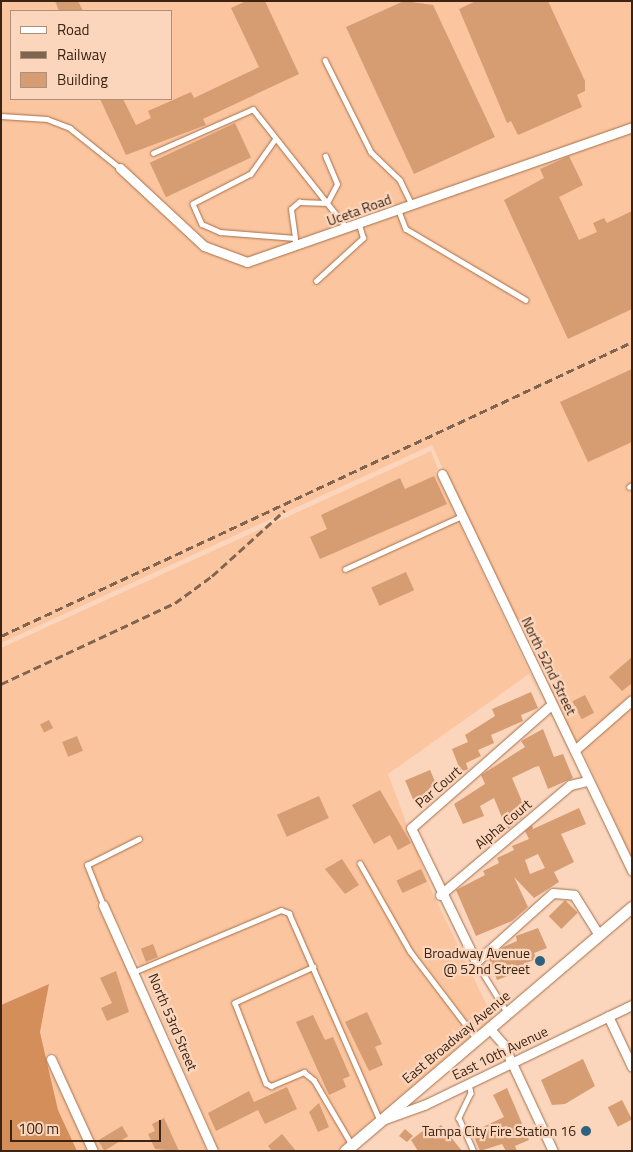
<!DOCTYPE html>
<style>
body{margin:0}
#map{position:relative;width:633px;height:1152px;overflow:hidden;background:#fbd6bd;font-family:"Titillium Web",sans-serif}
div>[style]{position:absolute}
.built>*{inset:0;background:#fbc59f}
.forest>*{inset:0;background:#d48e5a}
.building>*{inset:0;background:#d69c72;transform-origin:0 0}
.roads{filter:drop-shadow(0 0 1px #a66f47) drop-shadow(0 0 1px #a66f47)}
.service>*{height:4.5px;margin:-2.25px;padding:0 2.25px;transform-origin:2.25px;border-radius:2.25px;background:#fff}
.minor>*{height:9px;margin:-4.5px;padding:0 4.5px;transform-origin:4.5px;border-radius:4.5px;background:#fff}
.tertiary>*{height:11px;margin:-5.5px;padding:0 5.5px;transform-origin:5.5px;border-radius:5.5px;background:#fff}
.rail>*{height:3px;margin-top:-1.5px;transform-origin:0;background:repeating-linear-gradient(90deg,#806450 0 8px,transparent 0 12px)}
.dots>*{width:14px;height:14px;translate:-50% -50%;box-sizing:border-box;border:2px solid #fbd6bd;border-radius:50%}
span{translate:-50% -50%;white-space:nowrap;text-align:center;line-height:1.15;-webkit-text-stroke:4.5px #fbd6bd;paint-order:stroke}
.street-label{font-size:14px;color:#3b2413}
.poi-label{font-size:14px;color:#3b2413}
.right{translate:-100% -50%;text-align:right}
.frame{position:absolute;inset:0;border:2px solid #3b2413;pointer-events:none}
.legend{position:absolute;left:10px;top:10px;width:162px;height:90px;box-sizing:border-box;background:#fbd6bd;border:1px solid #ae8f79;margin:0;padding:6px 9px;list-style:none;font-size:15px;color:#3b2413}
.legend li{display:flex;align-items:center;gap:10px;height:25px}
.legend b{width:25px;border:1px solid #ae8f79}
.scale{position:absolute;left:10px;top:1120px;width:151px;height:22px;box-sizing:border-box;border:2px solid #3b2413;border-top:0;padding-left:6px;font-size:15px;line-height:18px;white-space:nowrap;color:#3b2413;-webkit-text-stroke:4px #fbd6bd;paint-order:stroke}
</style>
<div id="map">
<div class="built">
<i style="clip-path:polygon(evenodd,1px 1px,632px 1px,632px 701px,586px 739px,570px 746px,432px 445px,1px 643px,1px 1px,11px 11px,171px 11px,171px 99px,11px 99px,11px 11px)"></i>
<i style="clip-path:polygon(431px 451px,438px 469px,435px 471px,544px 703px,529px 674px,388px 774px,433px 894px,493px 1018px,336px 1151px,219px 1151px,141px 968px,105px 898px,96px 903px,132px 973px,207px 1151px,99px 1151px,54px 1052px,46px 1055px,40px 1032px,49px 984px,1px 1005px,1px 648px)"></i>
<i style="clip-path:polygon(632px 708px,632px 859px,582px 750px)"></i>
<i style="clip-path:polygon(48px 1064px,88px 1151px,77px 1151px,58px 1110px)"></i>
</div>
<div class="forest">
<i style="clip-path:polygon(49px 984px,40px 1032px,58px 1110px,77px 1151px,1px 1151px,1px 1005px)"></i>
</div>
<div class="building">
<i style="clip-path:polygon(55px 1px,78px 1px,83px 11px,59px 11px)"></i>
<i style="clip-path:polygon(246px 1px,265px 1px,299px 74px,203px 119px,206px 125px,126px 155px,100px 99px,123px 99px,136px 125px,151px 118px,148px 111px,191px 92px,194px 98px,259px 67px,231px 8px)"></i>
<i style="clip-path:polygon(404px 1px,433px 5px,495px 137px,414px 174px,346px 27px)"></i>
<i style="clip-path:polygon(476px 1px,548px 1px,585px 81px,585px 91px,577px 95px,582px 107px,518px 135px,511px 121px,507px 123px,459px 9px)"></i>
<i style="left:235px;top:123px;width:38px;height:94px;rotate:65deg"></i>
<i style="clip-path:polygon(569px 156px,583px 185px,559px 197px,579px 240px,597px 232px,593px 223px,604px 218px,607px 223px,632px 211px,632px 309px,568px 339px,504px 200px,544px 178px,540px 169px)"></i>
<i style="clip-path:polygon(632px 369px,632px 442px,588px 462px,560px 402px)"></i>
<i style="clip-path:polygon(434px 476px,447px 504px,320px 559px,310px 537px,327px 529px,321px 515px,400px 478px,405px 489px)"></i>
<i style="left:406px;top:572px;width:20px;height:38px;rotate:66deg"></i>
<i style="clip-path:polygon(632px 657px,632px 683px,622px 691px,609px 677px)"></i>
<i style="clip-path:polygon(531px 692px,538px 708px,521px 715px,523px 721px,491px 735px,494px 743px,478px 750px,481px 756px,466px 763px,468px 769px,461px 772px,452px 749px,468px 742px,465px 735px,495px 716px,492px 709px)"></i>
<i style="left:585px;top:695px;width:20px;height:14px;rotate:63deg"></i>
<i style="left:49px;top:720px;width:9px;height:10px;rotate:63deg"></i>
<i style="clip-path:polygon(543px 729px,554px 757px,563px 754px,573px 778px,548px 789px,539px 766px,535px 767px,512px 778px,527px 813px,507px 830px,494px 798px,480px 806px,484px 816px,463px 824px,454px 804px,485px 784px,481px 775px,525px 747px,521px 741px)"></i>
<i style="left:77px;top:736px;width:16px;height:16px;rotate:68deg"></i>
<i style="left:430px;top:770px;width:21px;height:27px;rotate:67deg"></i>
<i style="clip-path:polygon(380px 790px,411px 843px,398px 850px,390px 835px,374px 844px,352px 805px)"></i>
<i style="left:319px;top:796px;width:24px;height:46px;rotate:66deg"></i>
<i style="clip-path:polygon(evenodd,579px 808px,586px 824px,561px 834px,574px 862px,554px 872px,559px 882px,534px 898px,514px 877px,528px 907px,512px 921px,476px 936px,456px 890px,485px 875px,483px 871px,499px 863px,497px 858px,514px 850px,512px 846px,529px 839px,525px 831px,532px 825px,533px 829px,579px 808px,538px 854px,545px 868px,530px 874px,525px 860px,538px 854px)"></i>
<i style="clip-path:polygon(342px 859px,359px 885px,345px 894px,325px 869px)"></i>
<i style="left:421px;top:869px;width:14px;height:27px;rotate:65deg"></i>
<i style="left:565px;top:900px;width:18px;height:23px;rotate:45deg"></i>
<i style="clip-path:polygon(538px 928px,547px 948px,534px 953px,536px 959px,517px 967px,519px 972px,497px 980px,489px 959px,504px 953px,501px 948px,517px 941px,516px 936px)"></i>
<i style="left:153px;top:944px;width:14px;height:13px;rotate:69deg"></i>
<i style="clip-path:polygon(116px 971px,129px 1012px,107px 1021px,101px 1008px,112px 1003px,100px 978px)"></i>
<i style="clip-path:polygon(367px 1012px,382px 1044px,375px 1047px,383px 1065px,369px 1071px,345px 1022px)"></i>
<i style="clip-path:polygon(313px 1015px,325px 1040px,333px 1037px,350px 1076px,343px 1079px,346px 1087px,329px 1095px,296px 1022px)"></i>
<i style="clip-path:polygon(583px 1059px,595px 1086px,565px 1104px,552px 1105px,541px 1080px)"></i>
<i style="clip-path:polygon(287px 1087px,297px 1109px,265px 1124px,258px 1110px,216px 1131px,208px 1113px,249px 1091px,254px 1102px)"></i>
<i style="clip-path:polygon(507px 1088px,529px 1140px,515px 1146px,517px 1151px,506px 1151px,502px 1144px,480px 1151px,472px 1132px,504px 1117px,493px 1095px)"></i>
<i style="left:622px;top:1100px;width:22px;height:16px;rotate:63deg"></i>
<i style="clip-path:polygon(319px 1103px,329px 1127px,318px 1132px,309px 1112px)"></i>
<i style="clip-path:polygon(164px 1118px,179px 1151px,155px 1149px,148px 1134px,155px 1131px,152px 1124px)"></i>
<i style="clip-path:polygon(441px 1125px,462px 1151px,418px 1151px,411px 1140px,424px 1130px,428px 1135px)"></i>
<i style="left:122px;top:1126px;width:12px;height:28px;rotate:59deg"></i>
<i style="clip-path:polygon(405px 1129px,413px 1136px,407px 1142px,399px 1136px)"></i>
<i style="clip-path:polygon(282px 1134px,296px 1151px,272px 1151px,268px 1146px)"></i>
</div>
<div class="roads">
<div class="service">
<i style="left:325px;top:60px;width:103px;rotate:63.4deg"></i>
<i style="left:371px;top:152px;width:40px;rotate:44deg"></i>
<i style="left:400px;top:180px;width:28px;rotate:64deg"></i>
<i style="left:1px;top:116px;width:46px;rotate:3.7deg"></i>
<i style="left:47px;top:119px;width:25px;rotate:21deg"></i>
<i style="left:70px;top:128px;width:64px;rotate:38.7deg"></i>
<i style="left:275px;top:140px;width:42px;rotate:125.2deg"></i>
<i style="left:251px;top:174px;width:65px;rotate:152.7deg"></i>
<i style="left:193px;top:204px;width:22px;rotate:66deg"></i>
<i style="left:202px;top:224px;width:20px;rotate:24deg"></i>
<i style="left:220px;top:232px;width:75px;rotate:4.6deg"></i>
<i style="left:295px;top:238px;width:7px;rotate:82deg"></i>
<i style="left:153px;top:153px;width:109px;rotate:-23.7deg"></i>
<i style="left:253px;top:109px;width:152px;rotate:51.7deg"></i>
<i style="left:399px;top:211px;width:19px;rotate:69deg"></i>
<i style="left:406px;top:229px;width:139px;rotate:30.6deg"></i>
<i style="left:295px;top:238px;width:29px;rotate:-98deg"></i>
<i style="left:291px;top:209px;width:11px;rotate:-41deg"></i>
<i style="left:299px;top:202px;width:28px;rotate:2deg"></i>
<i style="left:327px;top:203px;width:21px;rotate:-62deg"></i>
<i style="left:337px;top:184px;width:30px;rotate:-113deg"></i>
<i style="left:316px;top:281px;width:64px;rotate:-42.5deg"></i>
<i style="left:363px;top:238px;width:14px;rotate:-107deg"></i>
<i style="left:629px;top:487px;width:4px;rotate:-34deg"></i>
<i style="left:345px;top:569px;width:128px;rotate:-24.4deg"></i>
<i style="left:360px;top:863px;width:101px;rotate:60.4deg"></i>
<i style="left:410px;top:951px;width:109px;rotate:52.8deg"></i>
<i style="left:103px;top:905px;width:43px;rotate:-111.8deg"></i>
<i style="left:87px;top:865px;width:58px;rotate:-26.6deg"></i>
<i style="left:476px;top:962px;width:59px;rotate:58.2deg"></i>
<i style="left:314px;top:967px;width:87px;rotate:155.5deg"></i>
<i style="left:235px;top:1003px;width:86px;rotate:68.8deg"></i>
<i style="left:266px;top:1083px;width:6px;rotate:31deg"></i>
<i style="left:271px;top:1086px;width:36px;rotate:-23deg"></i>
<i style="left:304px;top:1072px;width:13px;rotate:39deg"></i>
<i style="left:314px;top:1080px;width:73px;rotate:59.6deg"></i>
<i style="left:136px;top:971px;width:157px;rotate:-22.8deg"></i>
<i style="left:281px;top:910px;width:9px;rotate:21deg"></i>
<i style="left:289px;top:913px;width:226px;rotate:66.3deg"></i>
<i style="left:469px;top:1083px;width:10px;rotate:79deg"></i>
<i style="left:471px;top:1093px;width:28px;rotate:116deg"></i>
<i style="left:459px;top:1118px;width:36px;rotate:66deg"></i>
</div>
<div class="minor">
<i style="left:120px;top:168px;width:115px;rotate:42.9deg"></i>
<i style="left:204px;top:246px;width:46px;rotate:20.4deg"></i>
<i style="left:247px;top:262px;width:408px;rotate:-19.3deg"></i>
<i style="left:442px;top:474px;width:440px;rotate:64.4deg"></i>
<i style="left:551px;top:705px;width:186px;rotate:138.7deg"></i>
<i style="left:411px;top:828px;width:149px;rotate:64.1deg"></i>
<i style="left:476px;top:962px;width:103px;rotate:-41.9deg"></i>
<i style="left:553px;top:893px;width:21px;rotate:5deg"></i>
<i style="left:574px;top:895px;width:47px;rotate:58deg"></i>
<i style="left:576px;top:749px;width:74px;rotate:-41.2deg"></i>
<i style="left:440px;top:895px;width:170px;rotate:-40.2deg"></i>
<i style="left:570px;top:785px;width:17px;rotate:-13deg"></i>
<i style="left:103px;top:905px;width:269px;rotate:65.9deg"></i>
<i style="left:608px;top:1016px;width:56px;rotate:64.8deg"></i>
<i style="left:490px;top:1029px;width:20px;rotate:49deg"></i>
<i style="left:503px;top:1044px;width:118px;rotate:65deg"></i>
<i style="left:51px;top:1059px;width:101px;rotate:65.5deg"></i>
<i style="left:382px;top:1120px;width:45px;rotate:-19.7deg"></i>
<i style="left:424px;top:1105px;width:231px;rotate:-25.7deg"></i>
</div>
<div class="tertiary">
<i style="left:345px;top:1151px;width:377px;rotate:-40.4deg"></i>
</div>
</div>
<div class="rail">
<i style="left:1px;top:636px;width:696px;rotate:-24.98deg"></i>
<i style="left:1px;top:684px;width:192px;rotate:-25deg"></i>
<i style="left:175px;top:603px;width:46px;rotate:-36.1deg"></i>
<i style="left:212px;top:576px;width:98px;rotate:-42.1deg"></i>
</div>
<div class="dots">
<i style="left:540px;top:961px;background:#2f617e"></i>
<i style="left:586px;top:1131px;background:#2f617e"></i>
</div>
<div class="street-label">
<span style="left:359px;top:210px;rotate:-20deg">Uceta Road</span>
<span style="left:549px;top:666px;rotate:64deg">North 52nd Street</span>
<span style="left:438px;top:787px;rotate:-41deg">Par Court</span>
<span style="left:503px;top:824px;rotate:-40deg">Alpha Court</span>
<span style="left:173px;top:1022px;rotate:67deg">North 53rd Street</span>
<span style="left:456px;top:1037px;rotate:-40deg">East Broadway Avenue</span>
<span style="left:500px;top:1053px;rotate:-26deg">East 10th Avenue</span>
</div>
<div class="poi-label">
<span class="right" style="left:530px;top:961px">Broadway Avenue<br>@ 52nd Street</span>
<span class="right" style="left:576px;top:1131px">Tampa City Fire Station 16</span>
</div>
<div class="frame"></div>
<ul class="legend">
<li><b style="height:6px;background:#fff"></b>Road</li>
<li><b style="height:6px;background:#806450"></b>Railway</li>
<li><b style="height:14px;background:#d69c72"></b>Building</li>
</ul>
<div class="scale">100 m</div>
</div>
